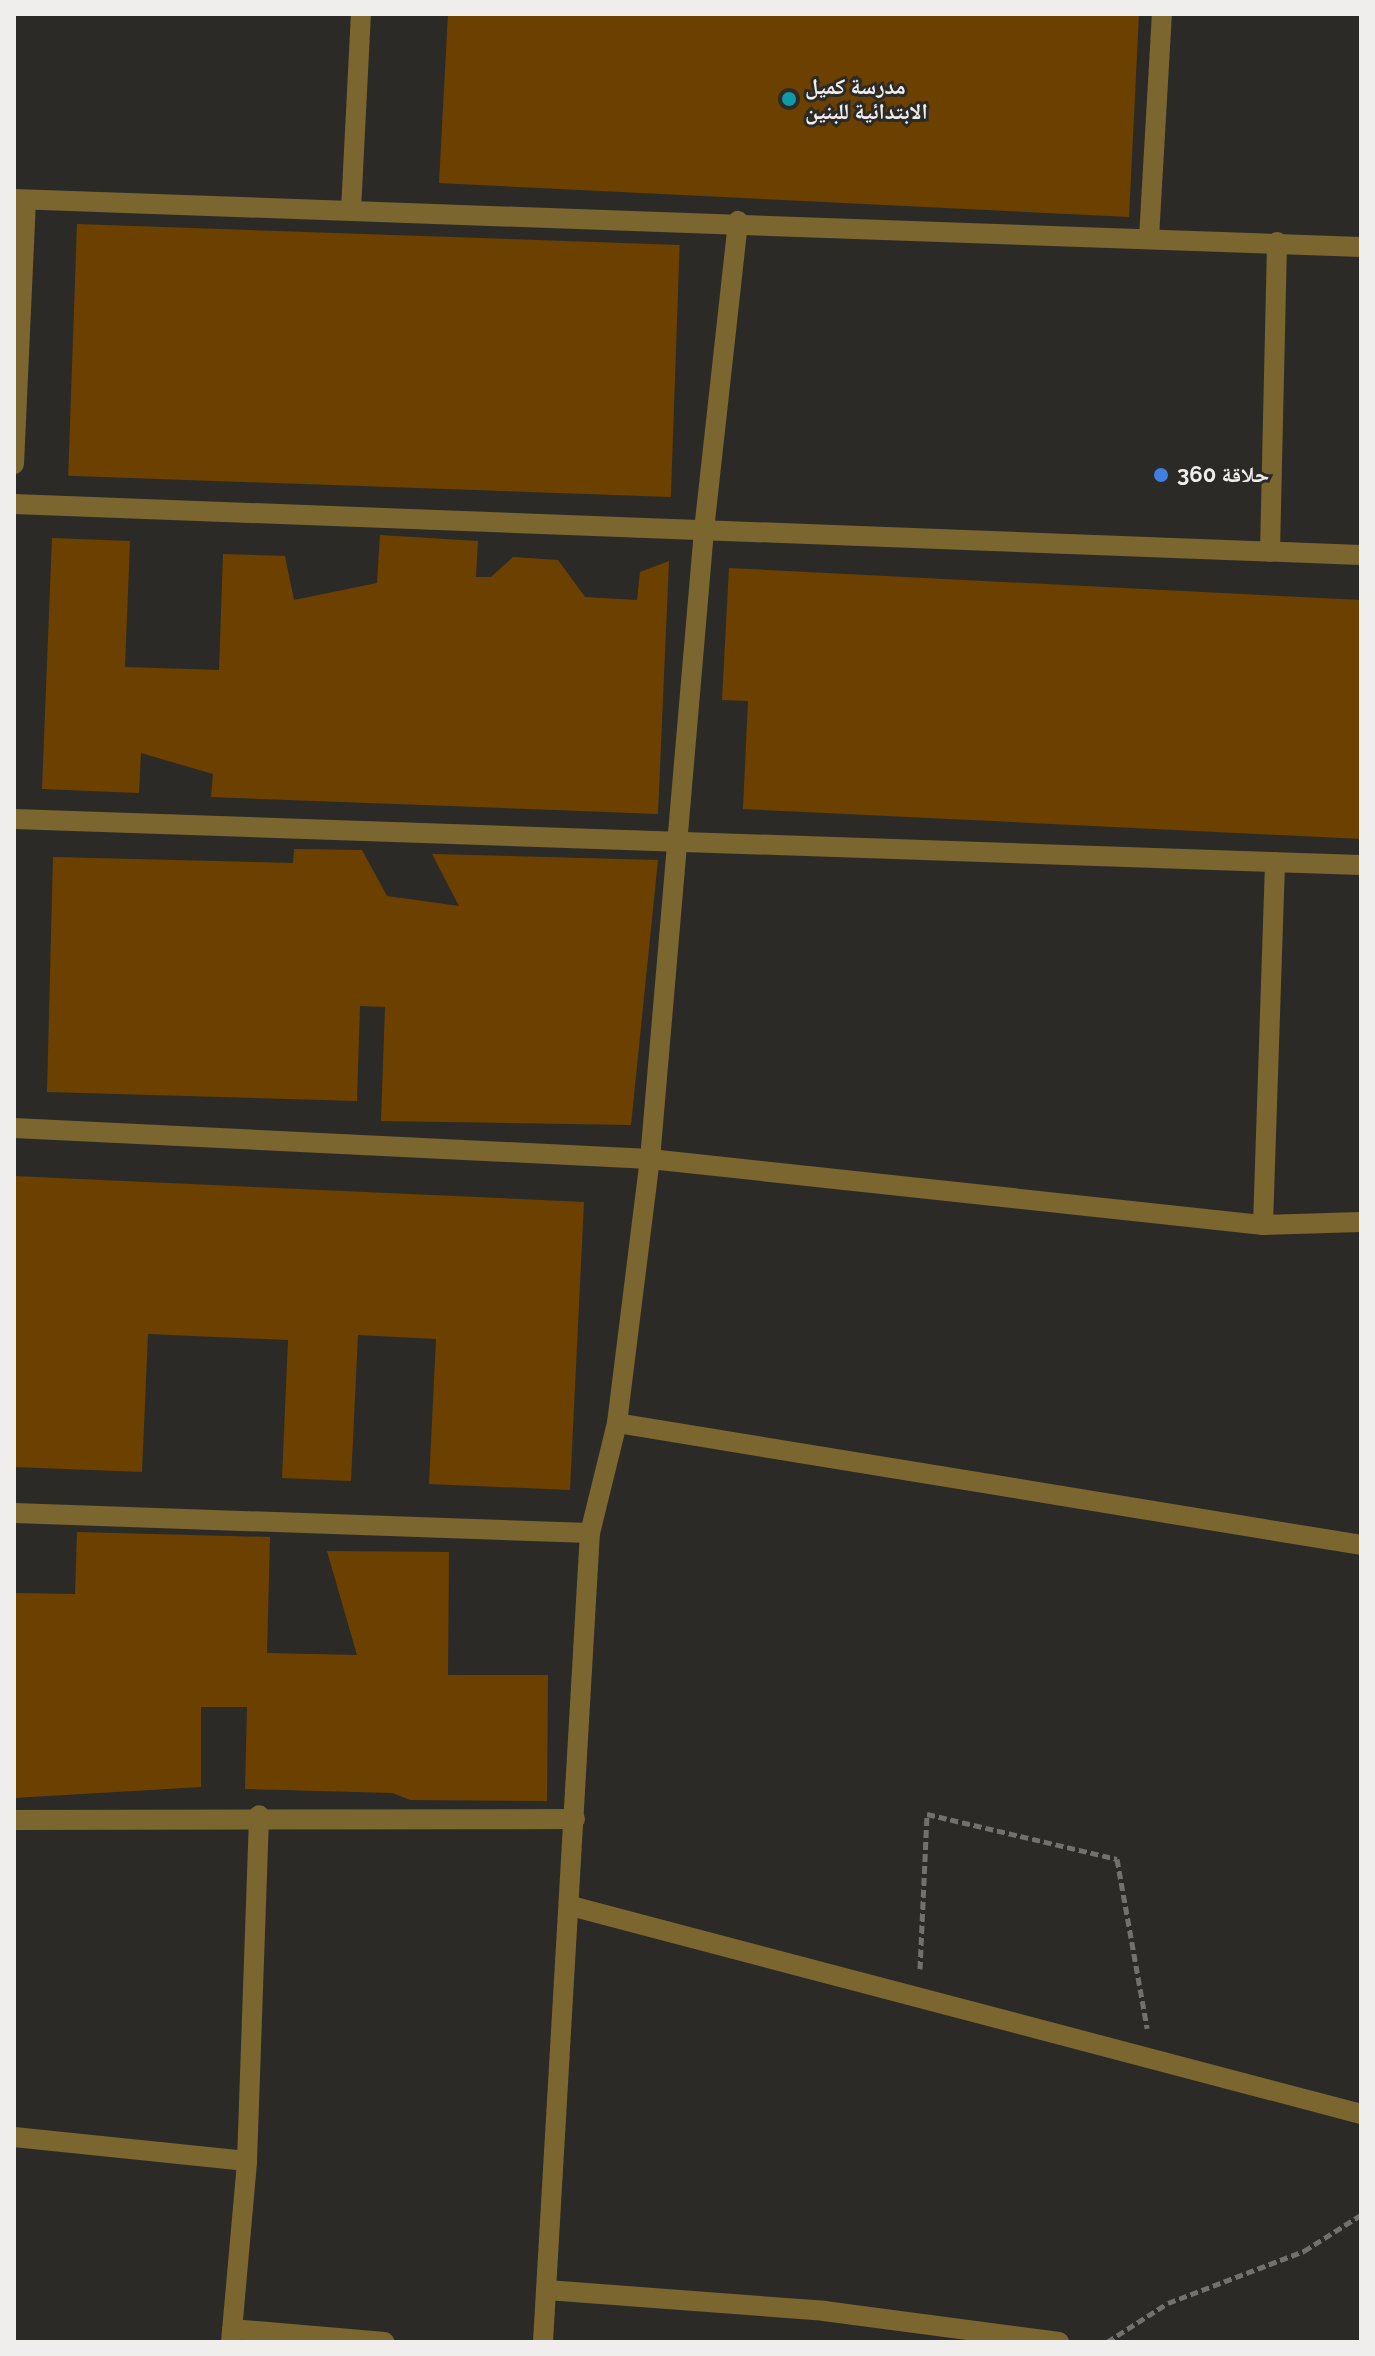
<!DOCTYPE html>
<meta charset="utf-8">
<style>
body{margin:0}
#map{position:relative;width:1375px;height:2356px;overflow:hidden;background:#2c2a27;font-family:Raleway,"Noto Naskh Arabic",sans-serif}
div>[style]{position:absolute}
.building>*{inset:0;background:#6c4100;transform-origin:0 0}
.path>*{height:5px;margin-top:-2.5px;transform-origin:0;background:repeating-linear-gradient(90deg,#73716f 0 8px,transparent 0 12px)}
.minor>*{height:20px;margin:-10px;padding:0 10px;transform-origin:10px;border-radius:10px;background:#7c662f}
.dots>*{width:22px;height:22px;translate:-50% -50%;box-sizing:border-box;border:4px solid #2c2a27;border-radius:50%}
span{translate:-50% -50%;white-space:nowrap;text-align:center;line-height:1.15;-webkit-text-stroke:6px #2c2a27;paint-order:stroke}
.poi-label{font-size:22px;color:#f0eeed;font-weight:700}
.left{translate:0 -50%;text-align:left}
.frame{position:absolute;inset:0;border:16px solid #f0eeed;pointer-events:none}
</style>
<div id="map">
<div class="building">
<i style="clip-path:polygon(448px 14px,1139px 14px,1129px 217px,439px 183px)"></i>
<i style="left:77px;top:224px;width:603px;height:252px;rotate:2deg"></i>
<i style="clip-path:polygon(380px 535px,478px 541px,476px 577px,491px 577px,513px 557px,558px 560px,585px 597px,637px 600px,640px 572px,669px 561px,658px 814px,211px 797px,213px 774px,141px 753px,139px 793px,42px 789px,52px 538px,130px 541px,125px 667px,219px 670px,223px 554px,285px 556px,294px 600px,377px 583px)"></i>
<i style="clip-path:polygon(729px 568px,1361px 600px,1361px 839px,743px 809px,748px 701px,722px 700px)"></i>
<i style="clip-path:polygon(294px 849px,362px 850px,387px 896px,459px 906px,432px 854px,658px 860px,631px 1125px,381px 1121px,385px 1007px,360px 1006px,357px 1101px,47px 1092px,53px 857px,293px 863px)"></i>
<i style="clip-path:polygon(14px 1176px,584px 1202px,570px 1490px,429px 1484px,436px 1339px,358px 1335px,351px 1481px,282px 1478px,288px 1340px,148px 1334px,142px 1472px,14px 1467px)"></i>
<i style="clip-path:polygon(77px 1532px,270px 1537px,267px 1653px,357px 1655px,327px 1551px,449px 1552px,448px 1675px,548px 1675px,547px 1801px,410px 1800px,393px 1793px,245px 1789px,247px 1707px,201px 1707px,201px 1787px,14px 1798px,14px 1593px,75px 1594px)"></i>
</div>
<div class="path">
<i style="left:920px;top:1969px;width:155px;rotate:-87.4deg"></i>
<i style="left:927px;top:1814px;width:195px;rotate:13.3deg"></i>
<i style="left:1117px;top:1859px;width:172px;rotate:79.9deg"></i>
<i style="left:1107px;top:2342px;width:72px;rotate:-32.6deg"></i>
<i style="left:1168px;top:2303px;width:146px;rotate:-20.9deg"></i>
<i style="left:1304px;top:2251px;width:67px;rotate:-32.3deg"></i>
</div>
<div class="minor">
<i style="left:14px;top:199px;width:1348px;rotate:2.04deg"></i>
<i style="left:351px;top:210px;width:196px;rotate:-87.1deg"></i>
<i style="left:1149px;top:238px;width:224px;rotate:-86.7deg"></i>
<i style="left:14px;top:464px;width:264px;rotate:-87.4deg"></i>
<i style="left:14px;top:504px;width:1348px;rotate:2.17deg"></i>
<i style="left:1270px;top:552px;width:310px;rotate:-88.7deg"></i>
<i style="left:14px;top:819px;width:1348px;rotate:1.96deg"></i>
<i style="left:14px;top:1128px;width:637px;rotate:2.79deg"></i>
<i style="left:650px;top:1159px;width:617px;rotate:6.15deg"></i>
<i style="left:1263px;top:1225px;width:98px;rotate:-1.8deg"></i>
<i style="left:1263px;top:1225px;width:363px;rotate:-88.1deg"></i>
<i style="left:617px;top:1423px;width:754px;rotate:9.31deg"></i>
<i style="left:14px;top:1513px;width:576px;rotate:1.99deg"></i>
<i style="left:14px;top:1820px;width:561px;rotate:-0.1deg"></i>
<i style="left:571px;top:1906px;width:817px;rotate:14.75deg"></i>
<i style="left:14px;top:2137px;width:234px;rotate:5.9deg"></i>
<i style="left:547px;top:2290px;width:278px;rotate:4.3deg"></i>
<i style="left:824px;top:2311px;width:237px;rotate:7.5deg"></i>
<i style="left:232px;top:2329px;width:153px;rotate:4.9deg"></i>
<i style="left:231px;top:2342px;width:182px;rotate:-84.9deg"></i>
<i style="left:247px;top:2161px;width:346px;rotate:-88deg"></i>
<i style="left:543px;top:2342px;width:810px;rotate:-86.68deg"></i>
<i style="left:590px;top:1533px;width:113px;rotate:-76.2deg"></i>
<i style="left:617px;top:1423px;width:266px;rotate:-82.9deg"></i>
<i style="left:650px;top:1159px;width:631px;rotate:-85.09deg"></i>
<i style="left:704px;top:530px;width:311px;rotate:-83.7deg"></i>
</div>
<div class="dots">
<i style="left:789px;top:99px;background:#0f9aa8"></i>
<i style="left:1161px;top:475px;background:#3f7fe0"></i>
</div>
<div class="poi-label">
<span class="left" style="left:805px;top:99px">مدرسة كميل<br>الابتدائية للبنين</span>
<span class="left" style="left:1177px;top:475px">حلاقة 360</span>
</div>
<div class="frame"></div>
</div>
